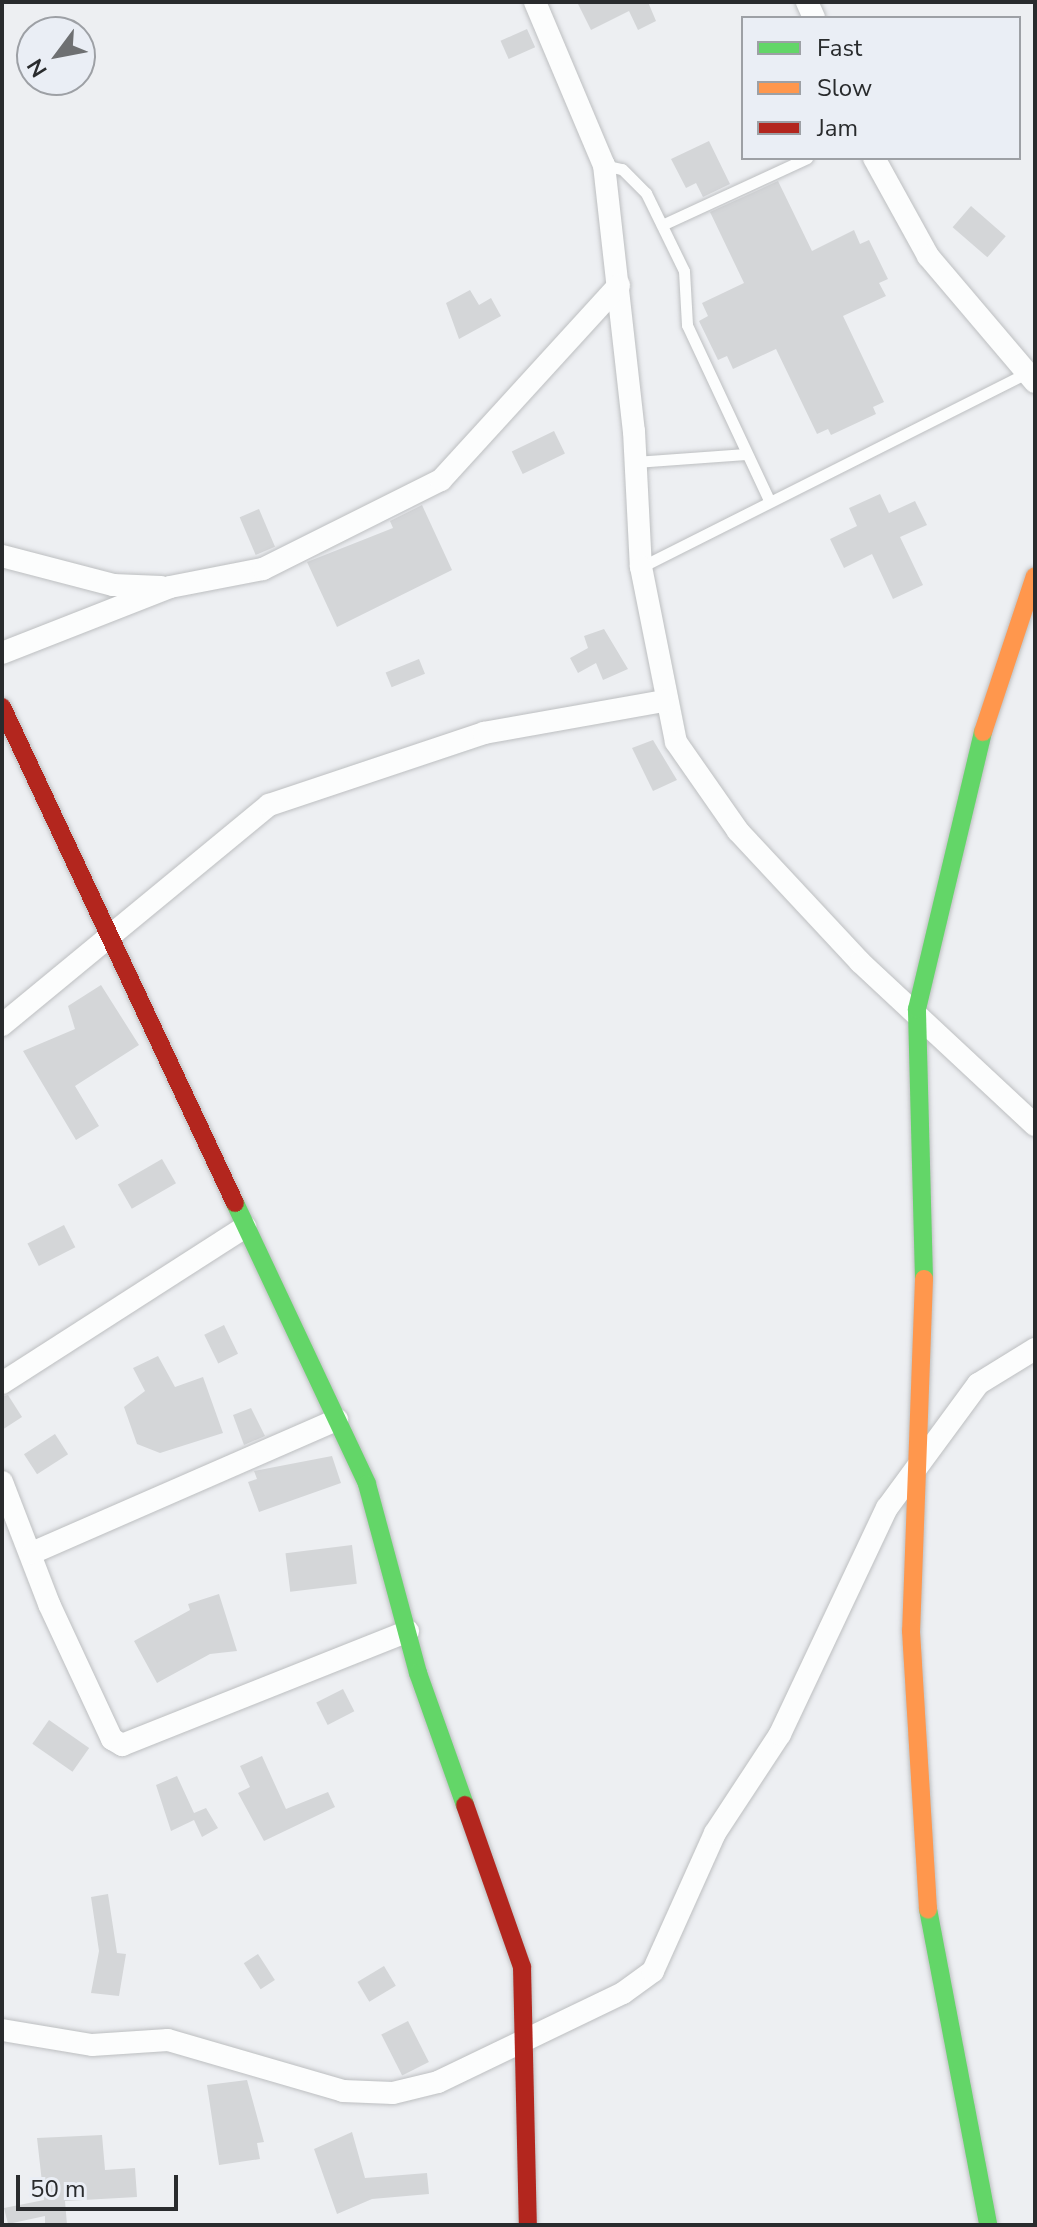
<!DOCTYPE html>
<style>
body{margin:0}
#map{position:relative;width:1037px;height:2227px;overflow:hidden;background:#edeff2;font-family:"Nunito Sans",sans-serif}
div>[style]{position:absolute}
.building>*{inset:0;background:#d4d6d8;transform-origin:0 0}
.roads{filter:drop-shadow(0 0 2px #bdbfc1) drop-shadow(0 0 2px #bdbfc1)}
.lane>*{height:11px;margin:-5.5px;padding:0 5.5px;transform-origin:5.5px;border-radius:5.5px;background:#fcfdfd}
.street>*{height:22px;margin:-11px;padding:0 11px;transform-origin:11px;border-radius:11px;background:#fcfdfd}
.fast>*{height:18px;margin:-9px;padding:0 9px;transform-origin:9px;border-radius:9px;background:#63d668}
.slow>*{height:18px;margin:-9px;padding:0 9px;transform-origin:9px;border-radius:9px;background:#ff974d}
.jam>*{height:18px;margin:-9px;padding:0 9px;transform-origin:9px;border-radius:9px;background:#b3261e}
span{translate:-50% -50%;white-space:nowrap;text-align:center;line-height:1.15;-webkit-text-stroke:6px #eaeef5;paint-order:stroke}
.frame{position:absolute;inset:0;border:4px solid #292b2d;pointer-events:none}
.legend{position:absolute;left:741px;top:16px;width:280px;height:144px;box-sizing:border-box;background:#eaeef5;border:2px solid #9da0a5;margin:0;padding:10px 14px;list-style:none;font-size:24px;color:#292b2d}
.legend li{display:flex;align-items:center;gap:16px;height:40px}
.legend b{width:40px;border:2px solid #9da0a5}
.north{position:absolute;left:16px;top:16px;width:80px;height:80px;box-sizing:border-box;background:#eaeef5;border:2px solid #9da0a5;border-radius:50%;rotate:238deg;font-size:22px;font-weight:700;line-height:32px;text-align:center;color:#292b2d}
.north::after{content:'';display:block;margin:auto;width:28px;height:36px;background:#6e7072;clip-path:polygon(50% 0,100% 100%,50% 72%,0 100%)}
.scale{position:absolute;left:16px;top:2175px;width:162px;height:36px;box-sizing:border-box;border:4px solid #292b2d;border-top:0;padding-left:10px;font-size:24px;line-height:28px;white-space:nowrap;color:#292b2d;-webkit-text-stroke:6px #eaeef5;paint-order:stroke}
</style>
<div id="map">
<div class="building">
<i style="clip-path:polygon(577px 2px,648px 2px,656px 21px,638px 30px,629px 11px,591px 30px)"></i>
<i style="left:527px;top:29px;width:20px;height:29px;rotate:66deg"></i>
<i style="clip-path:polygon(709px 141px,730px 184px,703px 197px,696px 183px,686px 188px,671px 159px)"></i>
<i style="clip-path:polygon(778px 181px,812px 251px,854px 230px,860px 244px,869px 240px,888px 279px,879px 283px,886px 296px,843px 316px,884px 402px,873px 407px,876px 414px,831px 435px,828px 429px,817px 434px,776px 349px,733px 369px,727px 356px,718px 360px,699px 321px,708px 316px,702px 303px,744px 283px,710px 212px)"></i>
<i style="left:971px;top:206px;width:46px;height:28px;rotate:41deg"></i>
<i style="clip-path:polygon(470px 290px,479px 305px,491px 298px,501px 316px,459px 339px,446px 303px)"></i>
<i style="left:554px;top:431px;width:25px;height:47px;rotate:64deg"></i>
<i style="clip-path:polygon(880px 494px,889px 513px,915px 501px,927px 525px,900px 537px,923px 585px,893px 599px,872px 554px,844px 568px,830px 539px,857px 526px,849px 508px)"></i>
<i style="clip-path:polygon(422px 505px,452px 570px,337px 627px,307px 562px,393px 528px,390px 521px)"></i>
<i style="left:259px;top:509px;width:41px;height:21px;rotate:67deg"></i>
<i style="clip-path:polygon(604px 629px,628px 669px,603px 680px,596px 663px,578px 673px,570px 658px,588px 648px,584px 636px)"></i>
<i style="left:419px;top:659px;width:16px;height:36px;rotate:68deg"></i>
<i style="clip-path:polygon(653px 740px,677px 780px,653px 791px,632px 748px)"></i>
<i style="clip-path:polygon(101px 985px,139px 1045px,75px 1086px,99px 1126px,76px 1140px,23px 1051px,75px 1029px,68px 1006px)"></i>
<i style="left:162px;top:1159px;width:28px;height:51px;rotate:60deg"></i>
<i style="left:64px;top:1225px;width:25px;height:41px;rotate:63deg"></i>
<i style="left:224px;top:1325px;width:32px;height:22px;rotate:64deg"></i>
<i style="clip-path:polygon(158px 1356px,175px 1387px,203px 1377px,223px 1433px,160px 1453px,137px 1444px,124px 1407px,145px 1391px,133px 1368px)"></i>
<i style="clip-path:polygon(8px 1395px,22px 1417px,2px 1430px,2px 1397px)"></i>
<i style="clip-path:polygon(251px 1408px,265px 1436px,244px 1445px,233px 1415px)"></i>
<i style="left:55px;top:1434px;width:24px;height:37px;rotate:57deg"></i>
<i style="clip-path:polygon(332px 1456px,341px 1483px,259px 1512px,248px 1482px,257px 1479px,254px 1471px)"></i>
<i style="left:352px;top:1545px;width:39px;height:67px;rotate:83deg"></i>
<i style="clip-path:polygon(219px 1594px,237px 1651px,210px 1654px,157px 1683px,134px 1641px,190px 1610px,188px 1604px)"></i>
<i style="left:343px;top:1689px;width:25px;height:30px;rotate:63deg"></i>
<i style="left:49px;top:1720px;width:49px;height:29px;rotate:35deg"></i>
<i style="clip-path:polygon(262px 1756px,286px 1809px,328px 1792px,335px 1807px,264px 1841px,238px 1793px,250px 1787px,240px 1766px)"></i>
<i style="clip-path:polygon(177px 1776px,194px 1813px,206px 1808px,218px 1828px,202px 1837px,194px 1820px,171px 1831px,156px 1785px)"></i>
<i style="clip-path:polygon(108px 1894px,117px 1953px,126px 1954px,119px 1996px,91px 1993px,99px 1951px,91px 1897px)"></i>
<i style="left:258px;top:1954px;width:31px;height:17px;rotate:57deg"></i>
<i style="left:384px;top:1966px;width:23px;height:31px;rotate:59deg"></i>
<i style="left:408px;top:2021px;width:46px;height:30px;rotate:63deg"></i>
<i style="clip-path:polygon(247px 2080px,264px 2142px,257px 2143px,260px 2159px,219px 2165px,207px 2085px)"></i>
<i style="clip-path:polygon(352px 2132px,365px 2178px,427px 2173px,429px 2194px,372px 2199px,337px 2214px,314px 2149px)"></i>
<i style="clip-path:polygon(102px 2135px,105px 2170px,135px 2168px,137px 2197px,65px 2201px,67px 2225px,45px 2225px,45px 2216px,8px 2224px,4px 2208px,44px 2200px,37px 2138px)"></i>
</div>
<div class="roads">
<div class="lane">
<i style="left:604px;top:165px;width:18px;rotate:13deg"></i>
<i style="left:622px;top:169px;width:34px;rotate:45deg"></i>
<i style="left:646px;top:193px;width:87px;rotate:64deg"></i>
<i style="left:684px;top:271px;width:54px;rotate:86.8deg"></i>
<i style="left:687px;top:325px;width:195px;rotate:64.9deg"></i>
<i style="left:662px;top:225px;width:160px;rotate:-24.8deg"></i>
<i style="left:635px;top:462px;width:111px;rotate:-4.1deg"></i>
<i style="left:641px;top:567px;width:433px;rotate:-26.7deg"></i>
</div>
<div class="street">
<i style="left:535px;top:2px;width:177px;rotate:67.1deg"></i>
<i style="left:604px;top:165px;width:268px;rotate:83.6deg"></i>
<i style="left:634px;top:431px;width:136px;rotate:87.1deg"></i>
<i style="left:641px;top:567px;width:178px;rotate:78.7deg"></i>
<i style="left:676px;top:742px;width:108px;rotate:55.1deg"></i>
<i style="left:738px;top:831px;width:179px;rotate:47deg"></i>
<i style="left:860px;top:962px;width:239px;rotate:43deg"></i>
<i style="left:807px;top:2px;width:17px;rotate:66deg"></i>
<i style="left:874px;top:158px;width:112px;rotate:61.1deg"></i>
<i style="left:928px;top:256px;width:165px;rotate:49.7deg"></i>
<i style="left:2px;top:556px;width:115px;rotate:14.6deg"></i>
<i style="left:113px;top:585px;width:48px;rotate:2.4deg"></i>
<i style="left:2px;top:653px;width:180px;rotate:-21.4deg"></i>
<i style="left:170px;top:587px;width:95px;rotate:-11deg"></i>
<i style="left:263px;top:569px;width:199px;rotate:-26.6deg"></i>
<i style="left:441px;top:480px;width:264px;rotate:-47.6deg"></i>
<i style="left:2px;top:1025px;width:346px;rotate:-39.5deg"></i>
<i style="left:269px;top:805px;width:227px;rotate:-18.5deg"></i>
<i style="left:484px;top:733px;width:183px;rotate:-10.1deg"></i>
<i style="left:2px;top:1383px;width:289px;rotate:-32.7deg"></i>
<i style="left:2px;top:1482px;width:131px;rotate:68.9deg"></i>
<i style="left:49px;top:1604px;width:149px;rotate:65deg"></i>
<i style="left:112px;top:1739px;width:12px;rotate:31deg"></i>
<i style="left:122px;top:1745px;width:308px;rotate:-21.7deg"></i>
<i style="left:32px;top:1553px;width:333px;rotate:-23.6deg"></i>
<i style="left:2px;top:2030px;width:91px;rotate:9.5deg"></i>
<i style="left:92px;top:2045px;width:76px;rotate:-3.8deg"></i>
<i style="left:168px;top:2040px;width:182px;rotate:16.2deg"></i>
<i style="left:343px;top:2091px;width:50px;rotate:2.3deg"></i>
<i style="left:393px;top:2093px;width:46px;rotate:-13.7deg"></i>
<i style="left:438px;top:2082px;width:205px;rotate:-25.7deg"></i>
<i style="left:623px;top:1993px;width:37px;rotate:-36deg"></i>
<i style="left:653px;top:1971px;width:151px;rotate:-65.8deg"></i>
<i style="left:715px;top:1833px;width:118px;rotate:-56.7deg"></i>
<i style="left:780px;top:1734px;width:250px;rotate:-64.7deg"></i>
<i style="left:887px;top:1508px;width:154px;rotate:-53.7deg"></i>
<i style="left:978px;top:1384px;width:67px;rotate:-31.6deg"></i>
</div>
<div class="fast">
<i style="left:235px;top:1203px;width:310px;rotate:64.8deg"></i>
<i style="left:367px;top:1484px;width:196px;rotate:74.9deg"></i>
<i style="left:418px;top:1673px;width:140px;rotate:70.4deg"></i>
<i style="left:924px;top:1279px;width:270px;rotate:-91.5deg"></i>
<i style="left:917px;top:1009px;width:285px;rotate:-76.6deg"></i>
<i style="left:928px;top:1909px;width:322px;rotate:79.2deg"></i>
</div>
<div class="slow">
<i style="left:983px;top:732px;width:164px;rotate:-71.6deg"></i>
<i style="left:924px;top:1279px;width:352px;rotate:92.1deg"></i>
<i style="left:911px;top:1631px;width:279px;rotate:86.5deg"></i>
</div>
<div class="jam">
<i style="left:2px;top:707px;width:548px;rotate:64.84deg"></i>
<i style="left:465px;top:1805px;width:172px;rotate:70.6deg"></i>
<i style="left:522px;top:1967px;width:258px;rotate:88.7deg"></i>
</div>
</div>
<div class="frame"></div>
<ul class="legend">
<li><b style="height:10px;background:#63d668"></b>Fast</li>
<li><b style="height:10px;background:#ff974d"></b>Slow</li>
<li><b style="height:10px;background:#b3261e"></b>Jam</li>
</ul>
<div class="north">N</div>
<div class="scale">50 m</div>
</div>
